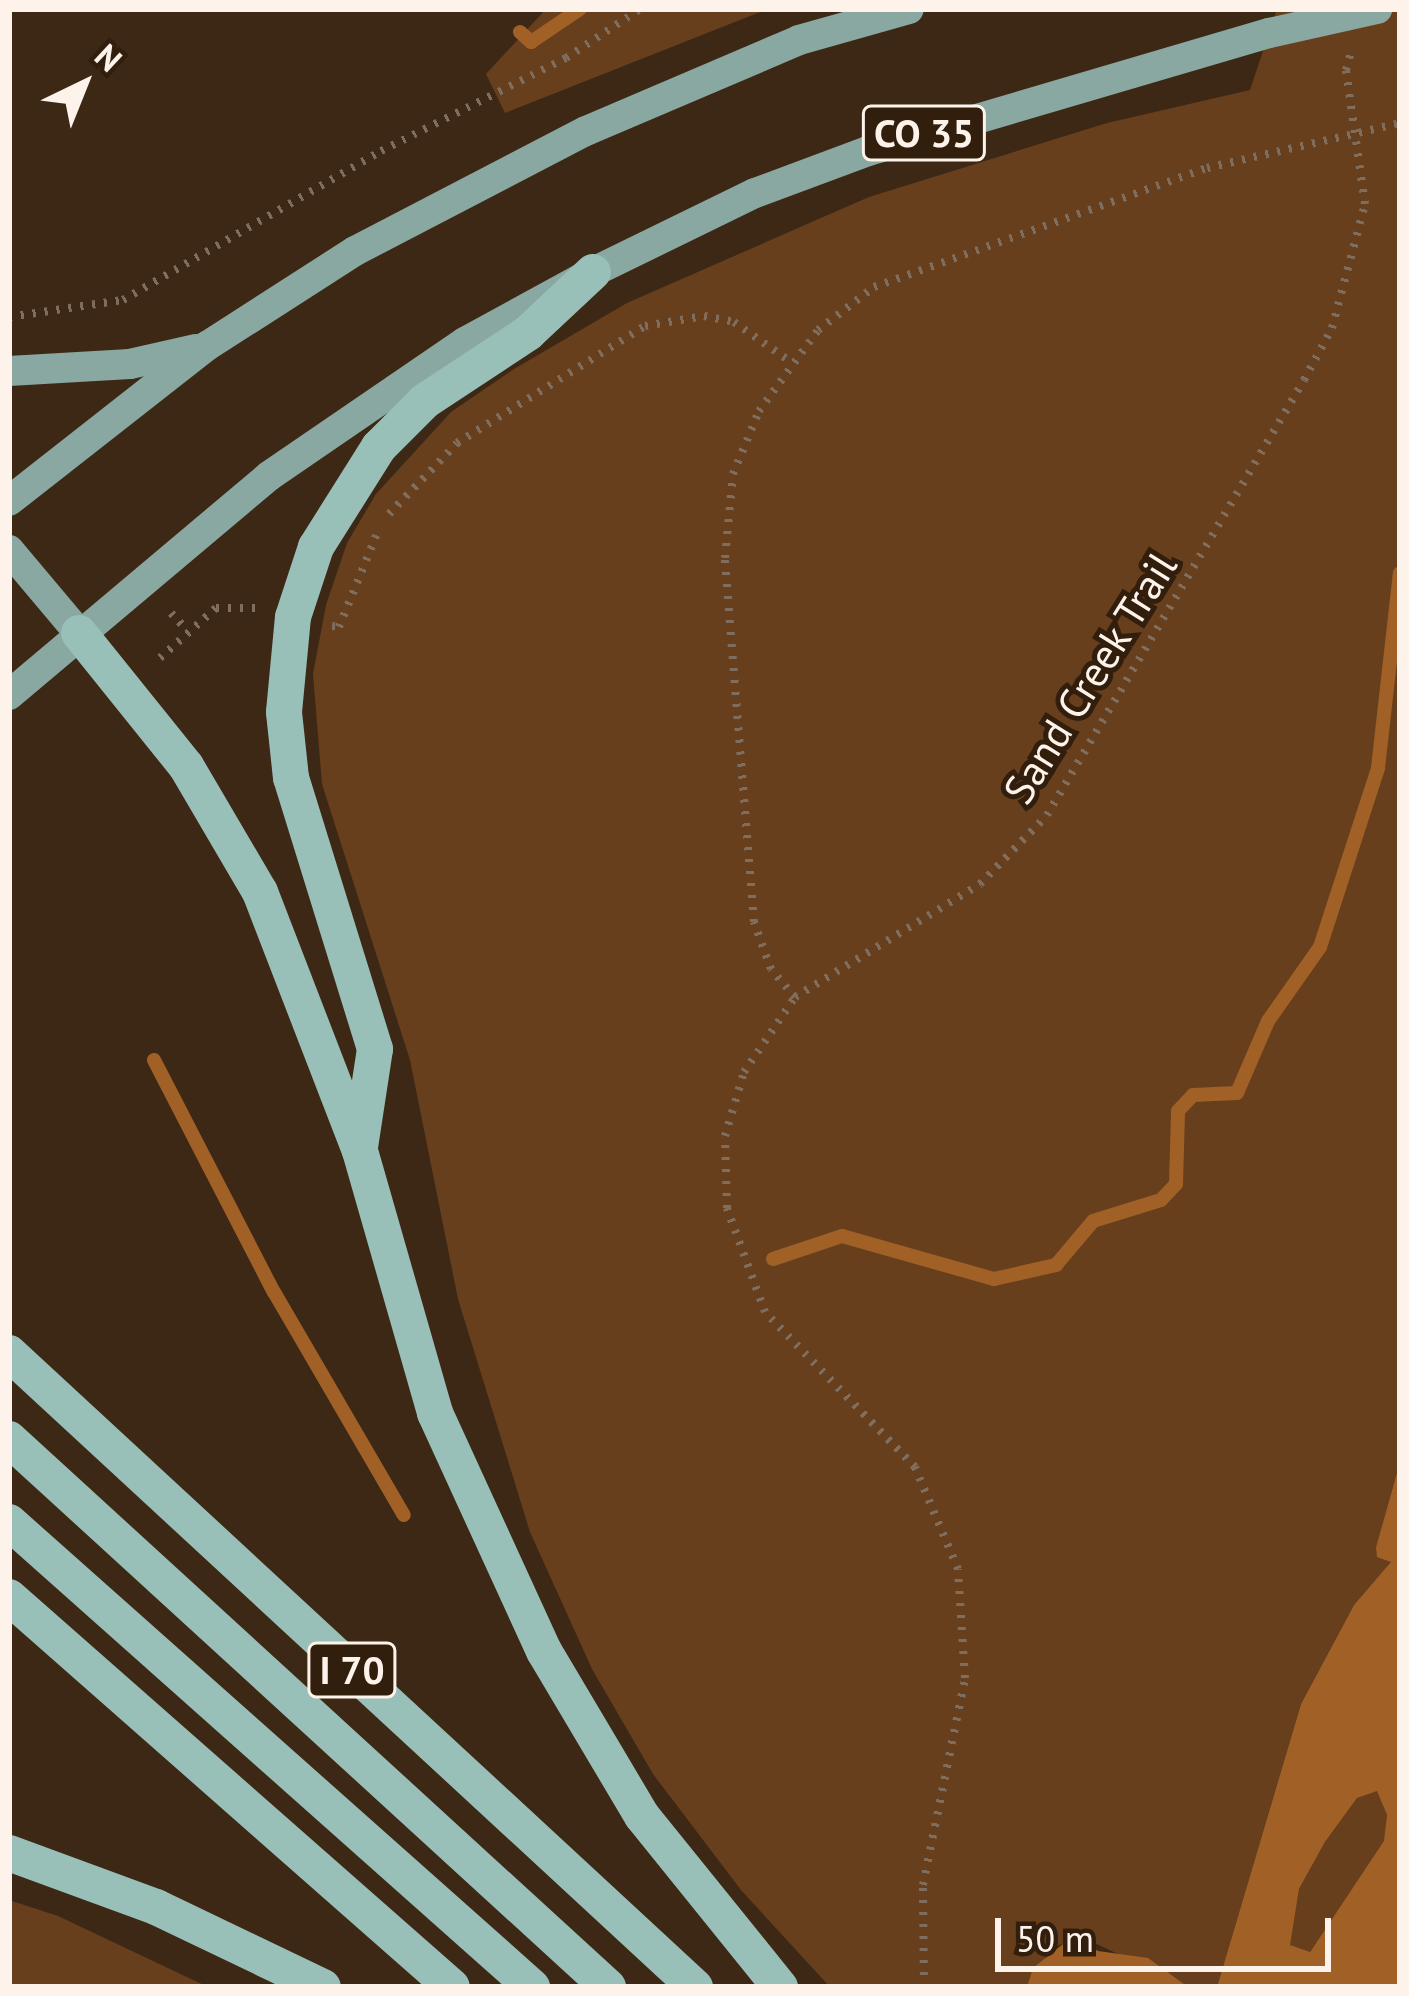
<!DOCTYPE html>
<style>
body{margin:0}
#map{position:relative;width:1409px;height:1996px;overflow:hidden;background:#3d2816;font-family:"PT Sans",sans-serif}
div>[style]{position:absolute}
.green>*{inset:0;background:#673f1c}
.water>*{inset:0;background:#a16126}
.stream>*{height:14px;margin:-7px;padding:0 7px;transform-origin:7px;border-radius:7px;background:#a16126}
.path>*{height:8px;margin-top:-4px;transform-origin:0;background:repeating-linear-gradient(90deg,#7f6d5e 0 3px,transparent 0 12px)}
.major>*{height:30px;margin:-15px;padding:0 15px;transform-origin:15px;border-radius:15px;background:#88a8a1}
.highway>*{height:36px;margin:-18px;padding:0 18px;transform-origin:18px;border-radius:18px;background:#99c0b8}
.path-bridge>*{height:8px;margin-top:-4px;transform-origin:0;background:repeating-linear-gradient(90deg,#7f6d5e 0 3px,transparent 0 12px)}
.major-bridge>*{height:30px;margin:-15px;padding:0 15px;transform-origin:15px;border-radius:15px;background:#88a8a1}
span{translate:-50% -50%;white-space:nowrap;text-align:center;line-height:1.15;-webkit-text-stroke:10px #321e0c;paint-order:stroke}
.shield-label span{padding:3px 9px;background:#321e0c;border:3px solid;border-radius:9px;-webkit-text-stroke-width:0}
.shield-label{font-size:39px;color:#fef3ea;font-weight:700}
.street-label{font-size:42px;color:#fef3ea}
.frame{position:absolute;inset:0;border:12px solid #fef3ea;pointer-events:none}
.north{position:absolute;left:24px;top:24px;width:120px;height:120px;-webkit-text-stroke:9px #321e0c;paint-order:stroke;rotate:43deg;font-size:33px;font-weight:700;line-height:48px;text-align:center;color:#fef3ea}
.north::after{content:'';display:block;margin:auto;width:42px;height:54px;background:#fef3ea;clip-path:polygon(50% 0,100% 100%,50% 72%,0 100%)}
.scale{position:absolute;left:995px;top:1918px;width:336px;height:54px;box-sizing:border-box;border:6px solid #fef3ea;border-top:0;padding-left:15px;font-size:36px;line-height:42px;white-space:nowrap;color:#fef3ea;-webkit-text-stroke:9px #321e0c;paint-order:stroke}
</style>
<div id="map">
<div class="green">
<i style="clip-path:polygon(546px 9px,768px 9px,505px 113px,486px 74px)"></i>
<i style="clip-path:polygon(1277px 9px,1400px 9px,1400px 1462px,1376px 1547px,1392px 1562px,1354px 1605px,1301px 1704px,1217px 1987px,1188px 1987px,1084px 1938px,1052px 1947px,1027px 1987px,830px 1987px,741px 1890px,653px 1774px,592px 1669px,530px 1532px,458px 1299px,410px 1060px,322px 784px,313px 674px,326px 605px,347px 543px,376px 494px,451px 412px,514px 369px,627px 303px,869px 197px,1107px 123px,1250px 90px)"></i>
<i style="clip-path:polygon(1377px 1790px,1387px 1815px,1385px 1841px,1309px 1953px,1289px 1945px,1299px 1889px,1325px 1842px,1357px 1798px)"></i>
<i style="clip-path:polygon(9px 1900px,58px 1916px,208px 1987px,9px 1987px)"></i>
</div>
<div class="water">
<i style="clip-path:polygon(evenodd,1400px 1462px,1398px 1987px,1217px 1987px,1301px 1704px,1354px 1605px,1391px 1562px,1377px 1557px,1376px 1547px,1400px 1462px,1377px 1791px,1387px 1815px,1384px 1841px,1310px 1952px,1290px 1945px,1299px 1889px,1325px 1842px,1357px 1798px,1377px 1791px)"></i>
<i style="clip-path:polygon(1073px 1936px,1098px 1951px,1148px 1958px,1188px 1987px,1027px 1987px,1033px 1968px)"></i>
</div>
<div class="stream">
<i style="left:520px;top:32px;width:15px;rotate:42deg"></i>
<i style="left:531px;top:42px;width:59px;rotate:-34deg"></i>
<i style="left:154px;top:1060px;width:261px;rotate:62.7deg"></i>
<i style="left:274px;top:1292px;width:258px;rotate:59.8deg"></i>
<i style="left:773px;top:1259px;width:73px;rotate:-18.4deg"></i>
<i style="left:842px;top:1236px;width:158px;rotate:15.8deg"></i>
<i style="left:994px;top:1279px;width:64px;rotate:-12.7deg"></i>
<i style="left:1056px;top:1265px;width:57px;rotate:-49.9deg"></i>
<i style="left:1093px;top:1221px;width:71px;rotate:-17.2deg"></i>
<i style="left:1161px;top:1200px;width:22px;rotate:-47deg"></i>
<i style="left:1176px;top:1184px;width:73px;rotate:-88.4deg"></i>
<i style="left:1178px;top:1111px;width:22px;rotate:-47deg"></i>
<i style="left:1193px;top:1095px;width:44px;rotate:-2.6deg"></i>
<i style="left:1237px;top:1093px;width:78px;rotate:-66.7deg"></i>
<i style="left:1268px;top:1021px;width:90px;rotate:-54.9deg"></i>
<i style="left:1320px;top:947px;width:188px;rotate:-72deg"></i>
<i style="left:1378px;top:768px;width:196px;rotate:-83.6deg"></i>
</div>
<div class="path">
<i style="left:9px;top:317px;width:115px;rotate:-8.5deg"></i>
<i style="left:123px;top:300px;width:298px;rotate:-30deg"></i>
<i style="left:381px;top:151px;width:207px;rotate:-26.7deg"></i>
<i style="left:566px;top:58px;width:89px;rotate:-33.5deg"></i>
<i style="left:389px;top:514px;width:98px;rotate:-46.2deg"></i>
<i style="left:457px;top:443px;width:221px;rotate:-31.9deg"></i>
<i style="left:645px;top:326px;width:60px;rotate:-9.6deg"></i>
<i style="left:704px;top:316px;width:31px;rotate:11deg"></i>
<i style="left:734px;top:322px;width:70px;rotate:35.1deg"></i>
<i style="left:171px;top:613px;width:23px;rotate:47deg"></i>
<i style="left:332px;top:626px;width:7px;rotate:8deg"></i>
<i style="left:339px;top:627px;width:104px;rotate:-67.9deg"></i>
<i style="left:160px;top:658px;width:75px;rotate:-41.8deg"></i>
<i style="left:216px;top:608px;width:39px"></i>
<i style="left:795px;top:997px;width:37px;rotate:-131deg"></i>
<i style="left:771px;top:969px;width:50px;rotate:-109.9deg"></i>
<i style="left:754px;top:922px;width:365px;rotate:-94.6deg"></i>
<i style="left:725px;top:558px;width:84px;rotate:-84.6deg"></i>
<i style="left:733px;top:474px;width:68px;rotate:-67.6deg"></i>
<i style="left:759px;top:411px;width:100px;rotate:-53.9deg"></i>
<i style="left:818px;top:330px;width:71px;rotate:-37.5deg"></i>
<i style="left:874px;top:287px;width:354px;rotate:-19.7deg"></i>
<i style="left:924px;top:1987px;width:102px;rotate:-90.6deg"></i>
<i style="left:923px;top:1885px;width:211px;rotate:-78.5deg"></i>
<i style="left:965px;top:1678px;width:109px;rotate:-93.7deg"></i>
<i style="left:958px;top:1569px;width:111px;rotate:-112.9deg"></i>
<i style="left:915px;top:1467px;width:216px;rotate:-134.1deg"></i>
<i style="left:765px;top:1312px;width:111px;rotate:-110.1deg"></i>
<i style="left:727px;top:1208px;width:72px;rotate:-91.6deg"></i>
<i style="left:725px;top:1136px;width:67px;rotate:-73.5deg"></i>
<i style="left:744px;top:1072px;width:91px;rotate:-55.8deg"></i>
<i style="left:795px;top:997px;width:217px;rotate:-31.4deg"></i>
<i style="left:980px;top:884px;width:96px;rotate:-45.8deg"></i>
<i style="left:1047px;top:815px;width:505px;rotate:-59.43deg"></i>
<i style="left:1304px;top:380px;width:59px;rotate:-61.7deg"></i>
<i style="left:1332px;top:328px;width:128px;rotate:-75.1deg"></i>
<i style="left:1365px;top:204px;width:135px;rotate:-98.1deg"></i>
<i style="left:1346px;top:70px;width:20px;rotate:-75deg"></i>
</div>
<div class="major">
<i style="left:9px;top:371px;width:121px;rotate:-3.3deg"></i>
<i style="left:130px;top:364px;width:68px;rotate:-12.8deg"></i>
<i style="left:9px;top:501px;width:251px;rotate:-38.1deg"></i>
<i style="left:207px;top:346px;width:176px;rotate:-32.7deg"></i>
<i style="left:355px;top:251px;width:260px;rotate:-27.5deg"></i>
<i style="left:586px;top:131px;width:232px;rotate:-23.1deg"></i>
<i style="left:799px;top:40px;width:114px;rotate:-15.7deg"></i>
<i style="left:9px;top:550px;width:109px;rotate:49.9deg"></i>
<i style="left:9px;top:695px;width:340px;rotate:-40.1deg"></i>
<i style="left:269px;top:476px;width:237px;rotate:-34.4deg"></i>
<i style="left:465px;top:342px;width:146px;rotate:-28.7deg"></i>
<i style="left:593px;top:272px;width:180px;rotate:-26deg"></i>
<i style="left:755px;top:193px;width:121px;rotate:-20.4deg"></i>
<i style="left:868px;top:151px;width:418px;rotate:-16.4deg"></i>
</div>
<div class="highway">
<i style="left:79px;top:633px;width:171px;rotate:51.2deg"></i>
<i style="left:186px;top:766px;width:146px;rotate:59.6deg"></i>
<i style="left:260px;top:892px;width:278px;rotate:68.9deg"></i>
<i style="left:360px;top:1151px;width:273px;rotate:74deg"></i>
<i style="left:435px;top:1413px;width:262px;rotate:65.4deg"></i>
<i style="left:544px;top:1651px;width:192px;rotate:59.3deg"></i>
<i style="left:642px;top:1816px;width:220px;rotate:51.1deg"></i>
<i style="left:360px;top:1147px;width:99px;rotate:-81.3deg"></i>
<i style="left:375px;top:1049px;width:284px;rotate:-107.2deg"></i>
<i style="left:291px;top:778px;width:66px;rotate:-96.1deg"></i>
<i style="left:284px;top:712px;width:95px;rotate:-84.6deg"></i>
<i style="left:293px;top:617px;width:74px;rotate:-71.8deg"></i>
<i style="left:316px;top:547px;width:118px;rotate:-57.8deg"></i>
<i style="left:379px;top:447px;width:65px;rotate:-45deg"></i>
<i style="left:425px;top:401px;width:123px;rotate:-33.4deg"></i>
<i style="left:528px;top:333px;width:89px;rotate:-43.2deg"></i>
<i style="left:9px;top:1353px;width:934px;rotate:42.74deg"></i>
<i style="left:9px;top:1439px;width:812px;rotate:42.45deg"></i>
<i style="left:9px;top:1522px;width:700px;rotate:41.64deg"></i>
<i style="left:9px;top:1597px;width:590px;rotate:41.36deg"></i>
<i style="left:9px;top:1853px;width:157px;rotate:20.2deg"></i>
<i style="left:156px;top:1907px;width:185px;rotate:25.6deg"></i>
</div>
<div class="path-bridge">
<i style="left:1207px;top:168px;width:198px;rotate:-13.1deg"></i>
</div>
<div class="major-bridge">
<i style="left:1269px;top:33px;width:111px;rotate:-12.5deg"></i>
</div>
<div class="shield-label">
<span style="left:924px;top:133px">CO 35</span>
<span style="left:352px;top:1670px">I 70</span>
</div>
<div class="street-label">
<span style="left:1090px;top:678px;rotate:-58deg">Sand Creek Trail</span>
</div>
<div class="frame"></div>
<div class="north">N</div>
<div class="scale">50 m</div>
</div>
